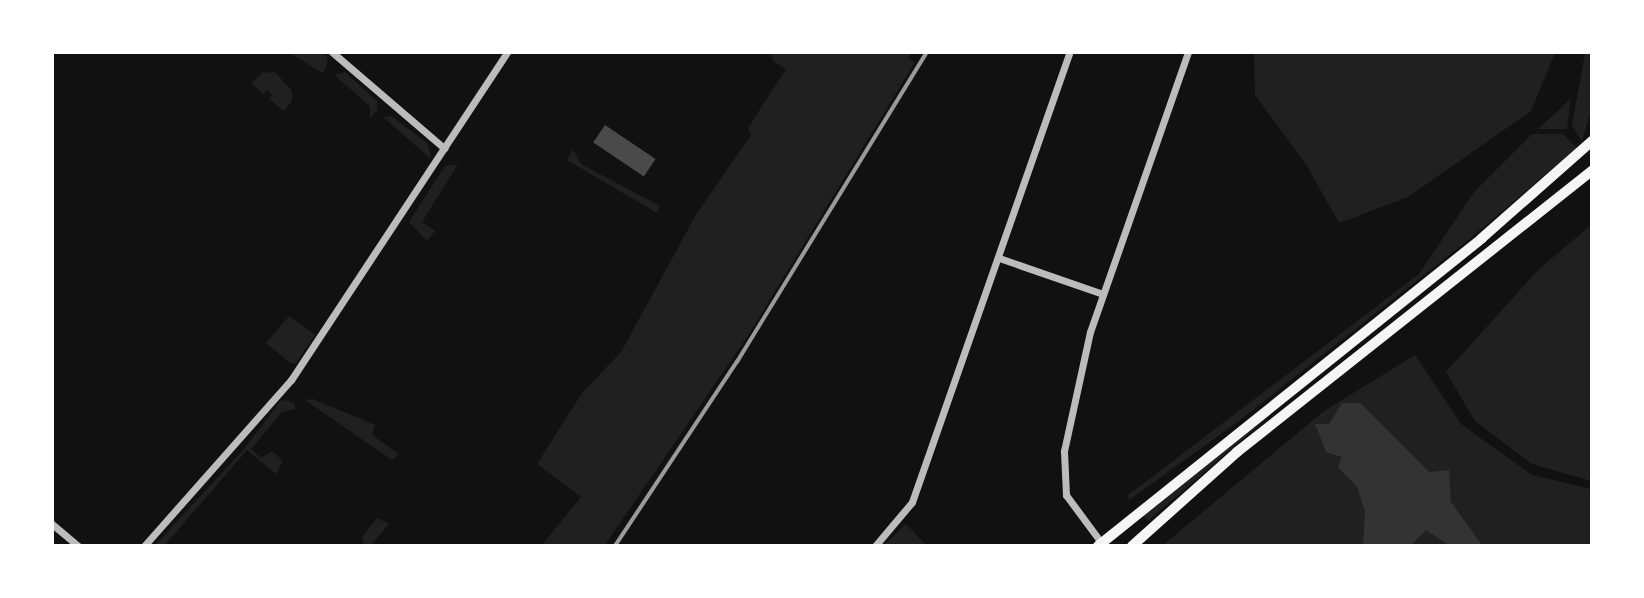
<!DOCTYPE html>
<style>
body{margin:0}
#map{position:relative;width:1644px;height:598px;overflow:hidden;background:#111;font-family:"PT Sans Narrow",sans-serif}
div>[style]{position:absolute}
.green>*{inset:0;background:#202020}
.water>*{inset:0;background:#333}
.building>*{inset:0;background:#4a4a4a;transform-origin:0 0}
.minor>*{height:7px;margin:-3.5px;padding:0 3.5px;transform-origin:3.5px;border-radius:3.5px;background:#bcbcbc}
.primary>*{height:10px;margin:-5px;padding:0 5px;transform-origin:5px;border-radius:5px;background:#f5f5f5}
.rail>*{height:3.5px;margin:-1.75px;padding:0 1.75px;transform-origin:1.75px;border-radius:1.75px;background:#9a9a9a}
span{translate:-50% -50%;white-space:nowrap;text-align:center;line-height:1.15;-webkit-text-stroke:6px #fff;paint-order:stroke}
.frame{position:absolute;inset:0;border:54px solid #fff;pointer-events:none}
</style>
<div id="map">
<div class="green">
<i style="clip-path:polygon(290px 53px,323px 53px,328px 57px,326px 68px,322px 73px)"></i>
<i style="clip-path:polygon(771px 53px,912px 53px,908px 58px,915px 62px,749px 334px,605px 545px,542px 545px,581px 497px,537px 464px,582px 393px,621px 352px,697px 213px,751px 135px,748px 128px,786px 69px,773px 61px)"></i>
<i style="clip-path:polygon(1254px 53px,1254px 52px,1555px 53px,1531px 111px,1408px 197px,1339px 223px,1307px 166px,1255px 95px)"></i>
<i style="clip-path:polygon(1585px 53px,1591px 53px,1592px 106px,1582px 142px,1572px 125px)"></i>
<i style="clip-path:polygon(275px 72px,292px 91px,292px 101px,284px 111px,269px 99px,272px 95px,267px 90px,263px 94px,251px 83px,262px 73px)"></i>
<i style="clip-path:polygon(345px 72px,377px 101px,377px 110px,370px 119px,370px 106px,334px 75px)"></i>
<i style="clip-path:polygon(1571px 98px,1567px 129px,1538px 129px,1560px 109px)"></i>
<i style="clip-path:polygon(392px 116px,428px 144px,431px 159px,383px 117px)"></i>
<i style="clip-path:polygon(1532px 134px,1563px 134px,1577px 148px,1467px 241px,1239px 421px,1129px 500px,1128px 495px,1419px 274px,1474px 192px)"></i>
<i style="clip-path:polygon(573px 149px,581px 164px,660px 206px,657px 213px,567px 160px)"></i>
<i style="clip-path:polygon(458px 164px,422px 222px,435px 231px,427px 241px,409px 222px,445px 166px)"></i>
<i style="clip-path:polygon(1591px 225px,1591px 481px,1532px 464px,1475px 421px,1446px 372px,1538px 270px)"></i>
<i style="clip-path:polygon(289px 316px,315px 335px,296px 363px,290px 363px,266px 343px)"></i>
<i style="clip-path:polygon(1415px 355px,1461px 424px,1532px 475px,1591px 489px,1591px 545px,1162px 546px,1324px 411px)"></i>
<i style="clip-path:polygon(313px 399px,375px 425px,372px 435px,399px 454px,392px 460px,305px 400px)"></i>
<i style="clip-path:polygon(286px 400px,294px 403px,295px 409px,282px 412px,251px 449px,261px 458px,272px 451px,283px 461px,276px 474px,247px 450px,165px 545px,155px 545px,245px 448px,280px 401px)"></i>
<i style="clip-path:polygon(1274px 412px,1148px 521px,1142px 515px)"></i>
<i style="clip-path:polygon(377px 518px,389px 524px,371px 545px,364px 545px,362px 537px)"></i>
<i style="clip-path:polygon(906px 524px,926px 545px,884px 545px)"></i>
</div>
<div class="water">
<i style="clip-path:polygon(1342px 403px,1360px 403px,1429px 472px,1449px 470px,1451px 502px,1482px 545px,1449px 545px,1426px 530px,1411px 545px,1363px 545px,1365px 511px,1357px 487px,1338px 467px,1342px 457px,1326px 452px,1315px 424px,1329px 424px)"></i>
</div>
<div class="building">
<i style="left:605px;top:125px;width:61px;height:21px;rotate:34deg"></i>
</div>
<div class="minor">
<i style="left:332px;top:52px;width:148px;rotate:40.6deg"></i>
<i style="left:999px;top:258px;width:110px;rotate:19.1deg"></i>
<i style="left:52px;top:524px;width:34px;rotate:40deg"></i>
<i style="left:1103px;top:545px;width:62px;rotate:-126.5deg"></i>
<i style="left:1066px;top:495px;width:44px;rotate:-92.6deg"></i>
<i style="left:1064px;top:451px;width:122px;rotate:-77.7deg"></i>
<i style="left:1090px;top:332px;width:297px;rotate:-70.7deg"></i>
<i style="left:144px;top:546px;width:222px;rotate:-48.5deg"></i>
<i style="left:291px;top:380px;width:393px;rotate:-56.6deg"></i>
<i style="left:875px;top:546px;width:57px;rotate:-49.9deg"></i>
<i style="left:912px;top:502px;width:477px;rotate:-70.7deg"></i>
</div>
<div class="primary">
<i style="left:1098px;top:546px;width:492px;rotate:-38.7deg"></i>
<i style="left:1482px;top:238px;width:147px;rotate:-41.4deg"></i>
<i style="left:1132px;top:546px;width:141px;rotate:-41.8deg"></i>
<i style="left:1237px;top:452px;width:453px;rotate:-38.4deg"></i>
</div>
<div class="rail">
<i style="left:615px;top:546px;width:221px;rotate:-56.5deg"></i>
<i style="left:737px;top:362px;width:364px;rotate:-58.5deg"></i>
</div>
<div class="frame"></div>
</div>
